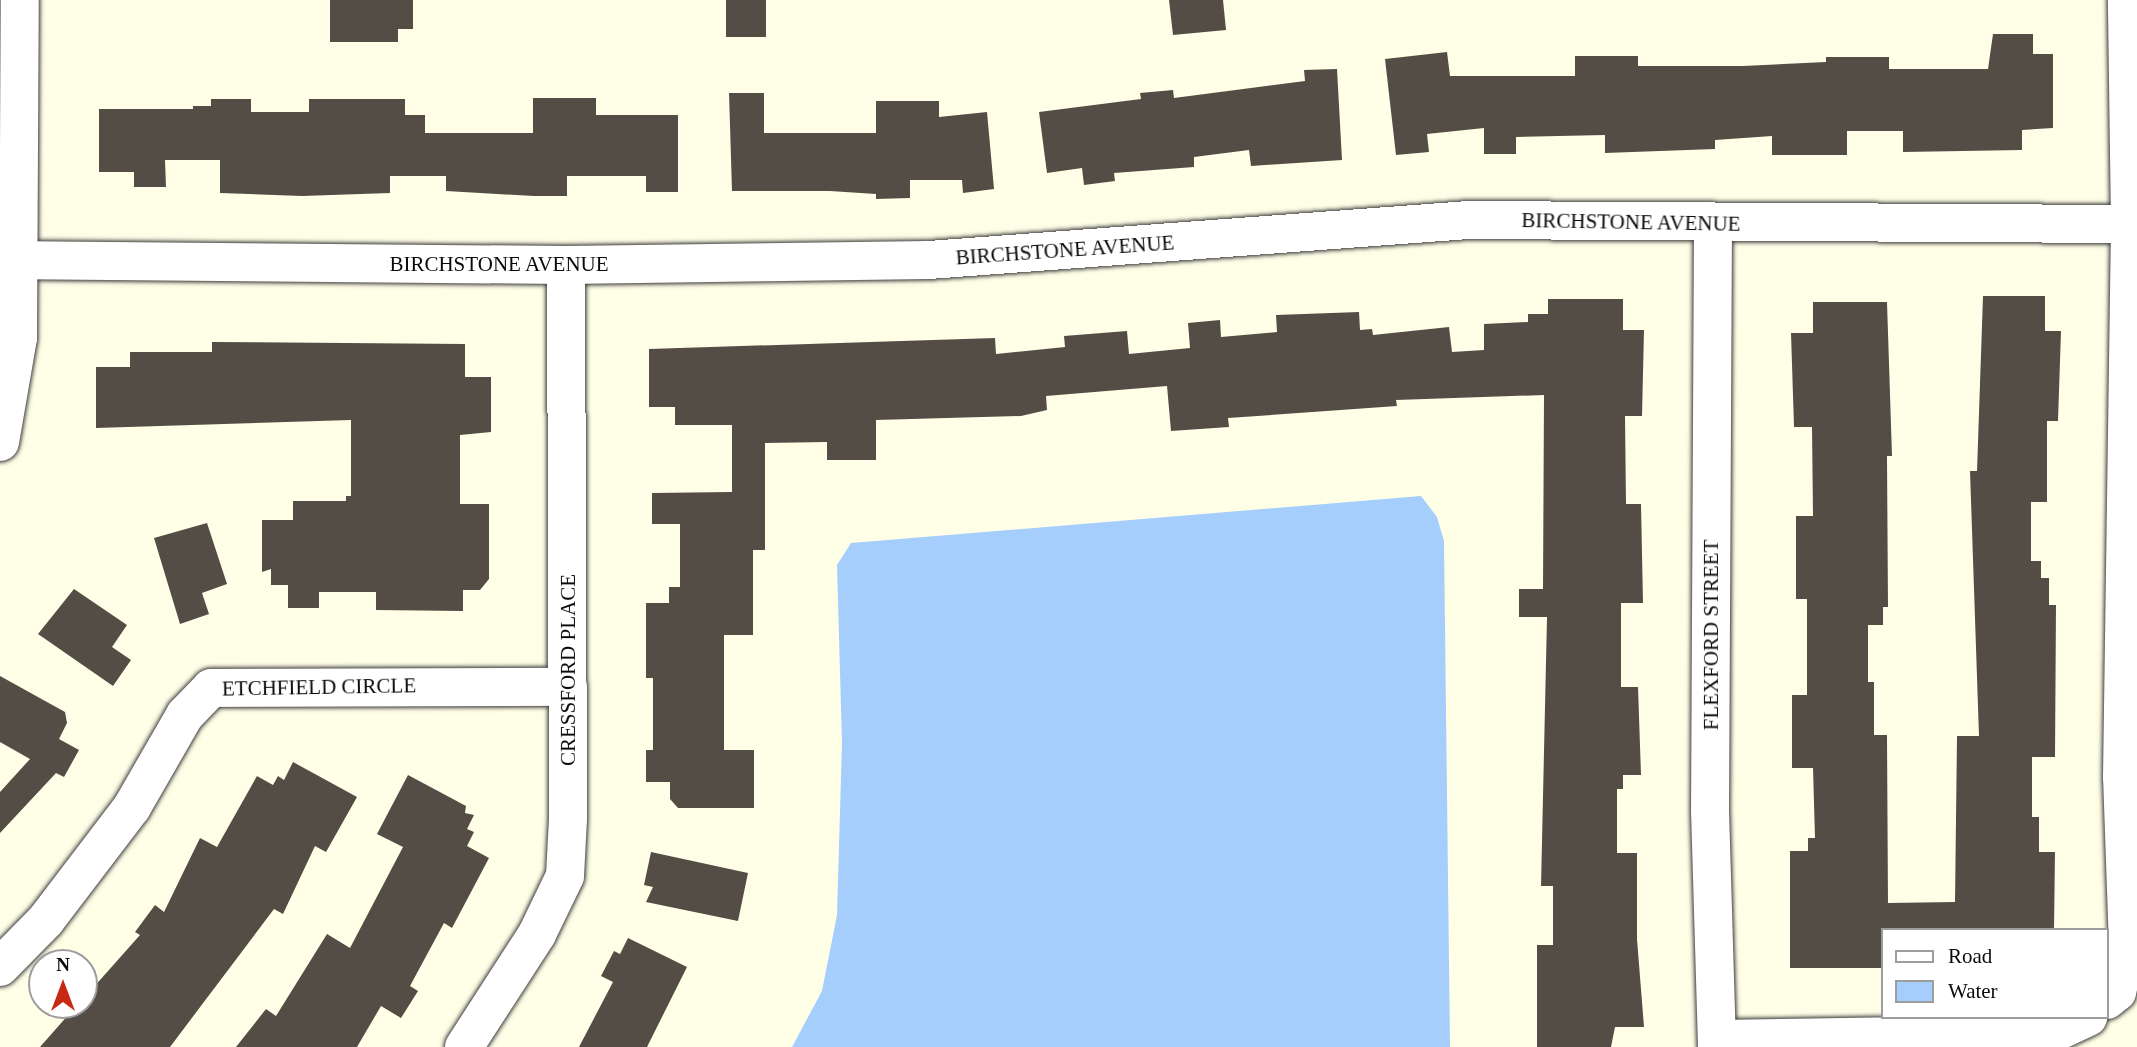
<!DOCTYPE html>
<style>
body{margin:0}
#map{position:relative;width:2137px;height:1047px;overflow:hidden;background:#fffee7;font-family:"Times New Roman",serif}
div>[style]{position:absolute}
.water>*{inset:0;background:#a5cefd}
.building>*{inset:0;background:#544d45;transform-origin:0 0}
.roads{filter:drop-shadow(0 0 2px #3d3d3d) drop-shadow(0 0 2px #3d3d3d)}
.minor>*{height:38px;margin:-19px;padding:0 19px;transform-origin:19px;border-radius:19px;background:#fff}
span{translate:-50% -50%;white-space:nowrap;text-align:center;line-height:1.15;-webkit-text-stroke:7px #fff;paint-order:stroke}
.street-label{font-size:21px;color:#0a0a0a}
.legend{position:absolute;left:1881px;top:928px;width:228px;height:91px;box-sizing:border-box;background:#fff;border:2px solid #9d9d9d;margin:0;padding:9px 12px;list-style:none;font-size:21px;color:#0a0a0a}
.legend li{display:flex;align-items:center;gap:14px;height:35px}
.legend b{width:35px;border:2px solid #9d9d9d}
.north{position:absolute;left:28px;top:949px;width:70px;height:70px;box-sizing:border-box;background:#fff;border:2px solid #9d9d9d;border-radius:50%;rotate:0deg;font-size:19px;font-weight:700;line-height:28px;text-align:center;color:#0a0a0a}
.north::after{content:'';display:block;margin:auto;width:24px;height:32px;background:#c72915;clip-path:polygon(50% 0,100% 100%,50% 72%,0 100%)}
</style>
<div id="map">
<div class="water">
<i style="clip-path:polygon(1421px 496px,1437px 517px,1444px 541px,1450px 1047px,792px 1047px,822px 991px,837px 915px,842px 743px,837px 565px,851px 543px)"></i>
</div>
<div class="building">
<i style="clip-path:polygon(330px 0,413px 0,413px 29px,398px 29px,398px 42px,330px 42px)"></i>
<i style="left:726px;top:0;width:40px;height:37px"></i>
<i style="clip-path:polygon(1169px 0,1223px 0,1226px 30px,1173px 35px)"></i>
<i style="clip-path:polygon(1993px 34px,2033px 34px,2033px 54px,2053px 54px,2053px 128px,2022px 130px,2022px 150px,1903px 152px,1903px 131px,1847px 131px,1847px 155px,1772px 155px,1772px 136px,1715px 140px,1715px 149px,1605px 153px,1605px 135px,1516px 137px,1516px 154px,1484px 154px,1484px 128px,1427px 134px,1429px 152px,1396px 155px,1385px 59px,1447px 52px,1450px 76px,1575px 76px,1575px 56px,1638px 56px,1638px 66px,1743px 66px,1826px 62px,1826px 57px,1889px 57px,1889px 69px,1988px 69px)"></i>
<i style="clip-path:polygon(1337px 69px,1342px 160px,1251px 166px,1249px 150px,1194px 157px,1194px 167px,1114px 173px,1115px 181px,1084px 185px,1082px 168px,1047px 173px,1039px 112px,1141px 99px,1140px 93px,1173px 90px,1174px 98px,1305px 81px,1304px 70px)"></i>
<i style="clip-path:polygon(729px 93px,764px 93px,764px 133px,876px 133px,876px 101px,939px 101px,939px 117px,987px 112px,994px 189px,963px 193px,962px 180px,910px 180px,910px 198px,876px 199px,876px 194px,830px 191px,732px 191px)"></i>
<i style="clip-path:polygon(533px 98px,596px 98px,596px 115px,678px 115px,678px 192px,646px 192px,646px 176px,567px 176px,567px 196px,534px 196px,446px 191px,446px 176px,390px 176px,390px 193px,302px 196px,220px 193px,220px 160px,165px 160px,166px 187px,134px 187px,134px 172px,99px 172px,99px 109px,193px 109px,193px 106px,211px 106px,211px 99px,251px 99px,251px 112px,309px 112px,309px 99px,405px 99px,405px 115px,425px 115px,425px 133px,533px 133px)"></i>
<i style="clip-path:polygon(1983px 296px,2045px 296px,2045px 331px,2061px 331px,2058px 421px,2047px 421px,2047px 502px,2031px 502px,2031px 561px,2041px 561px,2041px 578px,2049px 578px,2049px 605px,2056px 605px,2055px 757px,2032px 757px,2032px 817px,2039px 817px,2039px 852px,2055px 852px,2054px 930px,1883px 930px,1883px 968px,1790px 968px,1790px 851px,1808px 851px,1808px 838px,1815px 838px,1813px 768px,1792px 768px,1792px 695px,1807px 695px,1807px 599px,1796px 599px,1796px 516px,1813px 516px,1812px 427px,1794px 427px,1791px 333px,1813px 333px,1813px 302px,1887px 302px,1892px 456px,1887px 456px,1888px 607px,1883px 607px,1883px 625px,1868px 625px,1868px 682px,1874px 682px,1874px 735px,1887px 735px,1888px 903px,1955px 902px,1957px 736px,1979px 736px,1970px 471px,1977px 471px)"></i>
<i style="clip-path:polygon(1548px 299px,1623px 299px,1623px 330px,1644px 330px,1642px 416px,1625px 416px,1626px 504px,1641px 504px,1643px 603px,1621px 603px,1621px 687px,1638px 687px,1641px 775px,1623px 775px,1623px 789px,1617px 789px,1617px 853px,1637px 853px,1637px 939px,1644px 1027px,1615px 1027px,1611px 1047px,1537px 1047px,1537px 945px,1553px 945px,1553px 886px,1541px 886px,1547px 617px,1519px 617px,1519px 589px,1543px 589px,1544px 395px,1396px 400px,1397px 406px,1228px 418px,1229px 427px,1171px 431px,1167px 386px,1046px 396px,1047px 410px,1021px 416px,876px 420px,876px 460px,827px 460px,827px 442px,765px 443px,765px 550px,753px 550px,753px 635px,724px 635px,724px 750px,754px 750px,754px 808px,678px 808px,670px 799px,670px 782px,646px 782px,646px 750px,653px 750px,653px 678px,646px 678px,646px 603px,669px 603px,669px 587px,680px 587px,680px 524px,652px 524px,652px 493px,732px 492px,732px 425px,675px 425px,675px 407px,649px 407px,649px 349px,995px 338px,996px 354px,1065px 347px,1064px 336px,1127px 331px,1129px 354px,1190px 348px,1188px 323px,1220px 320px,1221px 337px,1277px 332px,1276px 315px,1359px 312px,1360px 330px,1372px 329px,1373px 335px,1449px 327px,1452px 352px,1484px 350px,1484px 324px,1528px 322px,1528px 314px,1548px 314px)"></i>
<i style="clip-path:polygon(212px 342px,465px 344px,465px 377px,491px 377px,491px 432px,460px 435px,460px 504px,489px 504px,489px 579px,480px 590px,463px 590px,463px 611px,376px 610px,376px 592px,319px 592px,319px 608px,288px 608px,288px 585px,271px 585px,271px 569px,262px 572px,262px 520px,293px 520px,293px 501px,346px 501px,346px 496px,351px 496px,351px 420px,96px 428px,96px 367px,130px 367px,130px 352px,212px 352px)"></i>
<i style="clip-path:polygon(207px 523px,227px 584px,202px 593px,209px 614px,180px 624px,154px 538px)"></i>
<i style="clip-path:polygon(74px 589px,127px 625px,112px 647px,131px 660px,113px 686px,38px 634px)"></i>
<i style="clip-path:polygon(0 676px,65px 712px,67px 723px,59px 739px,79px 750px,64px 777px,56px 773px,0 833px,0 792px,30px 759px,0 742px)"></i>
<i style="clip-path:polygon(293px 762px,357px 797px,326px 852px,315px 846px,283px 914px,274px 909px,170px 1047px,40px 1047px,77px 1005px,84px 1005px,84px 998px,140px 935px,135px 932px,155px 905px,164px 912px,200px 838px,217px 847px,257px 776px,273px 785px,278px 776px,284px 780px)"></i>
<i style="clip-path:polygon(408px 775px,466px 806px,465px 813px,474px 815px,467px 829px,474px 832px,467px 846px,489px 858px,452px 928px,444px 923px,410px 986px,418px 991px,401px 1018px,381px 1006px,357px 1047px,236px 1047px,266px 1009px,276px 1016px,327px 934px,350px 948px,403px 847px,377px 834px)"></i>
<i style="clip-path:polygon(651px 852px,748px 873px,738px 921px,646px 902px,653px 887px,644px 885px)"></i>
<i style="clip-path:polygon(628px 938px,687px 967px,647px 1047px,579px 1047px,613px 982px,601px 976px,614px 951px,620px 954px)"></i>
</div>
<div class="roads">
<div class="minor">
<i style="left:1713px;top:223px;width:587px;rotate:90.29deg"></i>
<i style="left:1710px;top:810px;width:237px;rotate:88.3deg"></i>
<i style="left:0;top:260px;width:566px;rotate:0.51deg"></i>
<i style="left:566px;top:265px;width:363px;rotate:-0.8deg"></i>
<i style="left:929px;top:260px;width:540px;rotate:-4.24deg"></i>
<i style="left:1468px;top:220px;width:662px;rotate:0.35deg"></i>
<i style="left:0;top:442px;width:106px;rotate:-80.2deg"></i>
<i style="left:18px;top:338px;width:338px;rotate:-89.7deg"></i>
<i style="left:0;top:967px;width:66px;rotate:-45.6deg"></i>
<i style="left:46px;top:920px;width:142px;rotate:-52.7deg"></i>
<i style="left:132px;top:807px;width:106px;rotate:-60.1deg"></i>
<i style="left:185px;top:715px;width:37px;rotate:-46deg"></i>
<i style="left:211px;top:688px;width:357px;rotate:-0.2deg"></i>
<i style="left:2107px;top:1000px;width:13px;rotate:-39deg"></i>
<i style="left:2117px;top:992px;width:46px;rotate:-76.3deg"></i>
<i style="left:2128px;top:947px;width:170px;rotate:-92deg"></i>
<i style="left:2122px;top:777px;width:553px;rotate:-89.17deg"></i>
<i style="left:2130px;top:224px;width:224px;rotate:-90.8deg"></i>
<i style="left:1717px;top:1039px;width:335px;rotate:-0.9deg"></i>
<i style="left:2052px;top:1034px;width:40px;rotate:-25deg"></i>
<i style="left:464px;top:1047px;width:135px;rotate:-57.1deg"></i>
<i style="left:537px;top:934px;width:64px;rotate:-64.2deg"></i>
<i style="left:565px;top:876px;width:57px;rotate:-87deg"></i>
<i style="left:568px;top:819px;width:554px;rotate:-90.21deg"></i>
</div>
</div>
<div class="street-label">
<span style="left:1631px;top:222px;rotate:1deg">BIRCHSTONE AVENUE</span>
<span style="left:1065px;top:250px;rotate:-4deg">BIRCHSTONE AVENUE</span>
<span style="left:499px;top:264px">BIRCHSTONE AVENUE</span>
<span style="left:1711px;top:635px;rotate:-90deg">FLEXFORD STREET</span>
<span style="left:568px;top:670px;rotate:-90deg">CRESSFORD PLACE</span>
<span style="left:319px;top:687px;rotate:-1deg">ETCHFIELD CIRCLE</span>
</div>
<ul class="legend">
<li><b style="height:9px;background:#fff"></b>Road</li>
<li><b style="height:19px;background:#a5cefd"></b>Water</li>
</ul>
<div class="north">N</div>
</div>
